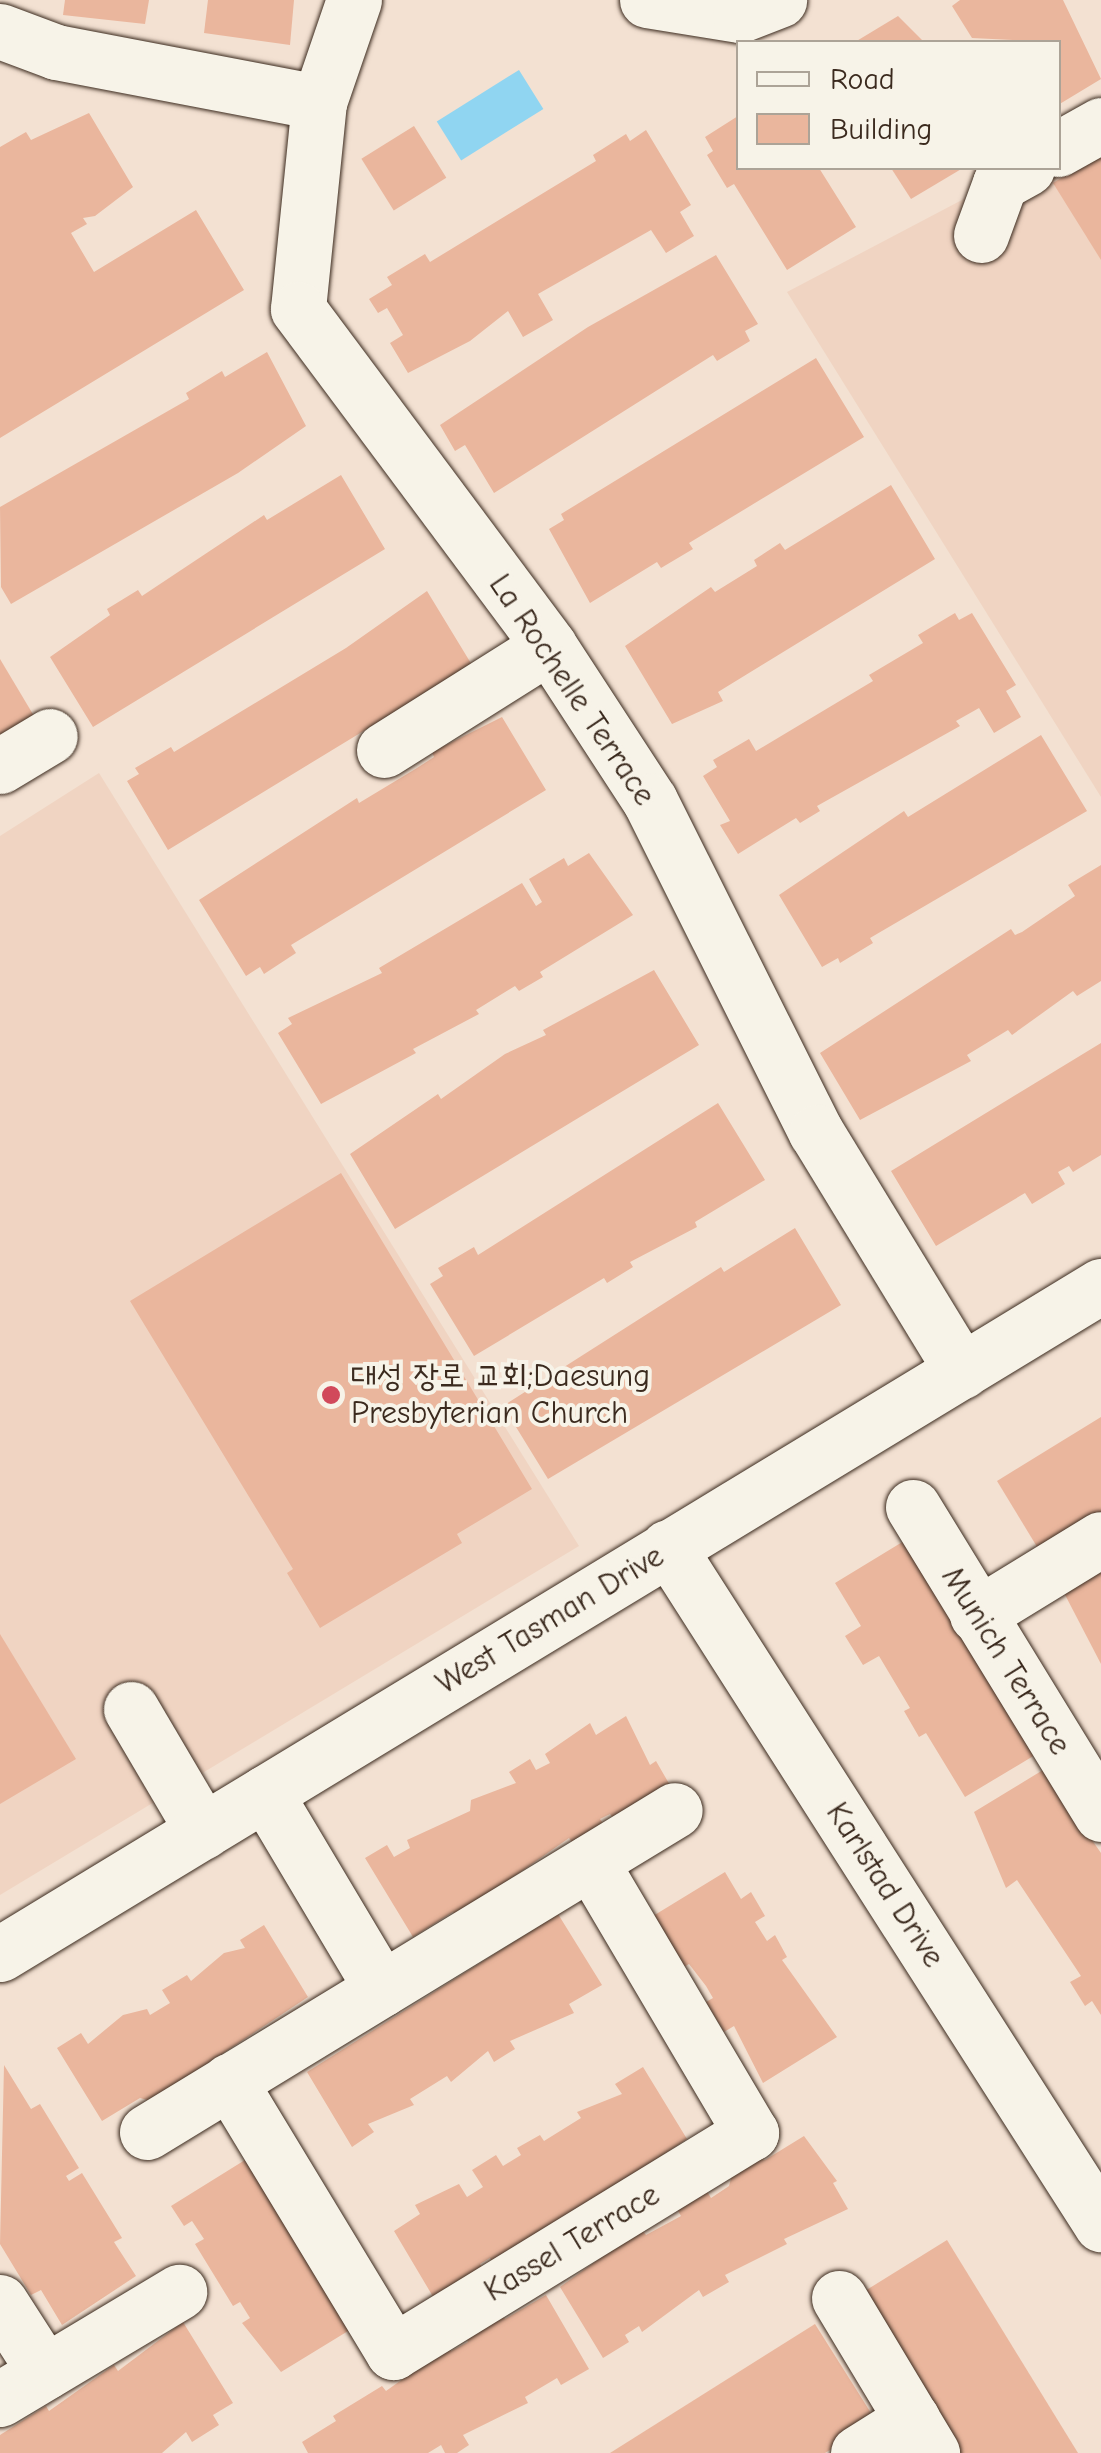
<!DOCTYPE html>
<meta charset="utf-8">
<style>
body{margin:0}
#map{position:relative;width:1101px;height:2453px;overflow:hidden;background:#f3e1d2;font-family:"Comic Neue","Poor Story",sans-serif}
div>[style]{position:absolute}
.built>*{inset:0;background:#f0d4c2}
.water>*{inset:0;background:#90d5f1;transform-origin:0 0}
.building>*{inset:0;background:#eab69d;transform-origin:0 0}
.roads{filter:drop-shadow(0 0 2px #3b2a1e) drop-shadow(0 0 2px #3b2a1e)}
.minor>*{height:55px;margin:-27.5px;padding:0 27.5px;transform-origin:27.5px;border-radius:27.5px;background:#f7f3e8}
.dots>*{width:28px;height:28px;translate:-50% -50%;box-sizing:border-box;border:5px solid #f7f3e8;border-radius:50%}
span{translate:-50% -50%;white-space:nowrap;text-align:center;line-height:1.15;-webkit-text-stroke:8px #f7f3e8;paint-order:stroke}
.street-label{font-size:32px;color:#3b2a1e}
.poi-label{font-size:32px;color:#3b2a1e}
.left{translate:0 -50%;text-align:left}
.legend{position:absolute;left:736px;top:40px;width:325px;height:130px;box-sizing:border-box;background:#f7f3e8;border:2px solid #aca397;margin:0;padding:12px 18px;list-style:none;font-size:30px;color:#3b2a1e}
.legend li{display:flex;align-items:center;gap:20px;height:50px}
.legend b{width:50px;border:2px solid #aca397}
</style>
<div id="map">
<div class="built">
<i style="clip-path:polygon(1101px 127px,1101px 797px,787px 292px)"></i>
<i style="clip-path:polygon(99px 773px,579px 1546px,0 1895px,0 836px)"></i>
</div>
<div class="water">
<i style="left:519px;top:70px;width:46px;height:97px;rotate:58deg"></i>
</div>
<div class="building">
<i style="clip-path:polygon(65px 0,149px 0,145px 24px,63px 15px)"></i>
<i style="clip-path:polygon(208px 0,294px 0,290px 45px,204px 33px)"></i>
<i style="clip-path:polygon(960px 0,1063px 0,1101px 79px,1058px 105px,1058px 42px,972px 38px,952px 6px)"></i>
<i style="clip-path:polygon(898px 16px,924px 42px,855px 42px)"></i>
<i style="clip-path:polygon(89px 113px,133px 187px,95px 216px,83px 218px,87px 224px,71px 233px,94px 272px,196px 210px,244px 290px,0 438px,0 147px,26px 132px,31px 140px)"></i>
<i style="clip-path:polygon(738px 116px,738px 168px,819px 168px,856px 227px,787px 270px,734px 184px,727px 188px,707px 155px,713px 151px,705px 137px)"></i>
<i style="left:414px;top:126px;width:61px;height:62px;rotate:58deg"></i>
<i style="clip-path:polygon(646px 130px,691px 205px,680px 212px,694px 236px,666px 253px,651px 230px,538px 294px,553px 320px,523px 337px,508px 311px,470px 341px,408px 373px,390px 343px,403px 335px,387px 308px,378px 313px,369px 299px,392px 285px,387px 277px,425px 254px,430px 262px,596px 161px,593px 155px,626px 134px,630px 141px)"></i>
<i style="clip-path:polygon(1101px 154px,1101px 260px,1053px 183px)"></i>
<i style="clip-path:polygon(891px 168px,963px 168px,911px 199px)"></i>
<i style="clip-path:polygon(716px 255px,758px 324px,745px 331px,750px 341px,717px 361px,713px 355px,494px 493px,465px 445px,455px 451px,440px 425px,588px 327px)"></i>
<i style="clip-path:polygon(267px 352px,306px 426px,238px 473px,11px 604px,1px 587px,0 507px,189px 399px,186px 393px,222px 371px,225px 377px)"></i>
<i style="clip-path:polygon(816px 358px,864px 437px,689px 543px,693px 549px,661px 568px,657px 562px,590px 603px,549px 529px,564px 520px,561px 514px)"></i>
<i style="clip-path:polygon(341px 475px,385px 549px,93px 727px,50px 657px,110px 615px,107px 609px,138px 590px,142px 596px,264px 515px,267px 520px)"></i>
<i style="clip-path:polygon(891px 485px,935px 559px,718px 692px,723px 701px,672px 724px,625px 646px,711px 587px,715px 592px,757px 566px,754px 560px,780px 543px,785px 550px)"></i>
<i style="clip-path:polygon(427px 591px,472px 665px,168px 850px,127px 781px,139px 774px,135px 768px,171px 747px,174px 752px,346px 648px)"></i>
<i style="clip-path:polygon(955px 613px,959px 620px,972px 613px,1016px 685px,1006px 691px,1021px 717px,994px 733px,979px 708px,956px 721px,960px 726px,817px 806px,820px 811px,800px 823px,796px 818px,738px 854px,720px 825px,730px 821px,703px 776px,717px 767px,713px 760px,749px 739px,756px 751px,873px 681px,869px 675px,923px 643px,918px 635px)"></i>
<i style="clip-path:polygon(0 659px,34px 716px,0 736px)"></i>
<i style="clip-path:polygon(502px 717px,546px 790px,291px 945px,296px 953px,264px 974px,260px 967px,246px 976px,199px 900px,357px 798px,359px 803px,417px 768px,434px 757px,432px 752px)"></i>
<i style="clip-path:polygon(1041px 735px,1087px 811px,870px 938px,873px 943px,840px 963px,838px 958px,822px 967px,779px 895px,904px 811px,908px 817px)"></i>
<i style="clip-path:polygon(589px 853px,633px 915px,540px 972px,543px 977px,519px 991px,515px 986px,476px 1010px,479px 1014px,413px 1049px,416px 1053px,321px 1104px,278px 1033px,292px 1024px,288px 1018px,382px 973px,379px 968px,522px 883px,536px 906px,542px 902px,529px 879px,564px 858px,568px 866px)"></i>
<i style="clip-path:polygon(1101px 865px,1101px 981px,1077px 996px,1073px 991px,1012px 1035px,1008px 1030px,967px 1055px,971px 1061px,860px 1120px,820px 1053px,1011px 929px,1015px 935px,1022px 932px,1075px 896px,1068px 885px)"></i>
<i style="clip-path:polygon(654px 970px,699px 1045px,395px 1229px,350px 1154px,438px 1094px,441px 1099px,505px 1054px,546px 1035px,543px 1030px)"></i>
<i style="clip-path:polygon(1101px 1043px,1101px 1155px,1073px 1172px,1069px 1166px,1058px 1172px,1065px 1184px,1032px 1204px,1025px 1193px,936px 1246px,891px 1171px)"></i>
<i style="clip-path:polygon(718px 1103px,765px 1180px,695px 1222px,697px 1227px,630px 1262px,633px 1267px,607px 1283px,604px 1278px,474px 1356px,430px 1284px,443px 1276px,438px 1268px,474px 1247px,478px 1255px)"></i>
<i style="clip-path:polygon(341px 1173px,532px 1489px,457px 1534px,462px 1543px,320px 1628px,287px 1573px,293px 1569px,130px 1301px)"></i>
<i style="clip-path:polygon(795px 1228px,841px 1305px,548px 1479px,503px 1406px,721px 1267px,724px 1272px)"></i>
<i style="clip-path:polygon(1101px 1417px,1101px 1519px,1042px 1555px,997px 1481px)"></i>
<i style="clip-path:polygon(904px 1541px,1035px 1755px,965px 1797px,926px 1733px,919px 1737px,904px 1711px,910px 1708px,879px 1656px,863px 1665px,845px 1636px,861px 1626px,835px 1583px)"></i>
<i style="clip-path:polygon(1101px 1566px,1101px 1664px,1062px 1589px)"></i>
<i style="clip-path:polygon(0 1634px,76px 1759px,0 1804px)"></i>
<i style="clip-path:polygon(626px 1716px,650px 1765px,656px 1761px,671px 1787px,615px 1821px,610px 1814px,600px 1819px,605px 1826px,574px 1845px,569px 1838px,456px 1917px,453px 1912px,413px 1937px,365px 1858px,387px 1845px,394px 1857px,410px 1848px,407px 1840px,470px 1811px,471px 1800px,516px 1783px,509px 1772px,530px 1759px,536px 1770px,550px 1763px,545px 1754px,590px 1723px,596px 1735px)"></i>
<i style="clip-path:polygon(1043px 1770px,1101px 1853px,1101px 2015px,1092px 2001px,1085px 2006px,1070px 1982px,1081px 1976px,1017px 1880px,1006px 1888px,974px 1812px)"></i>
<i style="clip-path:polygon(725px 1872px,741px 1899px,751px 1892px,765px 1916px,755px 1922px,767px 1941px,775px 1935px,787px 1957px,782px 1960px,837px 2037px,763px 2083px,734px 2026px,724px 2032px,706px 2002px,713px 1998px,706px 1986px,689px 1964px,684px 1967px,653px 1916px)"></i>
<i style="clip-path:polygon(558px 1914px,602px 1985px,569px 2004px,574px 2013px,510px 2041px,515px 2049px,494px 2062px,488px 2051px,451px 2082px,447px 2076px,410px 2099px,414px 2105px,368px 2124px,374px 2132px,352px 2147px,307px 2072px)"></i>
<i style="clip-path:polygon(264px 1925px,308px 1997px,151px 2101px,140px 2098px,102px 2121px,57px 2048px,81px 2033px,88px 2044px,123px 2015px,147px 2009px,150px 2015px,170px 2003px,162px 1990px,187px 1975px,191px 1981px,224px 1953px,245px 1948px,240px 1940px)"></i>
<i style="clip-path:polygon(4px 2065px,31px 2109px,40px 2104px,79px 2168px,66px 2176px,69px 2181px,82px 2173px,122px 2238px,114px 2242px,136px 2276px,62px 2325px,41px 2290px,31px 2295px,0 2244px)"></i>
<i style="clip-path:polygon(643px 2067px,687px 2139px,494px 2267px,490px 2258px,480px 2264px,484px 2271px,435px 2300px,394px 2231px,420px 2214px,415px 2205px,459px 2184px,467px 2197px,483px 2187px,472px 2170px,496px 2155px,503px 2166px,521px 2155px,517px 2148px,540px 2135px,544px 2141px,581px 2118px,577px 2112px,622px 2094px,615px 2084px)"></i>
<i style="clip-path:polygon(804px 2136px,837px 2181px,833px 2183px,848px 2209px,784px 2239px,787px 2244px,725px 2275px,729px 2282px,703px 2297px,699px 2290px,642px 2332px,639px 2326px,625px 2335px,629px 2342px,603px 2358px,560px 2287px,641px 2229px,646px 2235px,681px 2216px,675px 2206px,705px 2188px,711px 2198px,729px 2186px,733px 2171px,756px 2158px,765px 2160px)"></i>
<i style="clip-path:polygon(245px 2160px,353px 2328px,281px 2372px,242px 2323px,250px 2318px,240px 2302px,233px 2306px,195px 2244px,204px 2239px,192px 2221px,184px 2226px,171px 2206px)"></i>
<i style="clip-path:polygon(947px 2240px,1078px 2453px,958px 2453px,860px 2294px)"></i>
<i style="clip-path:polygon(546px 2295px,589px 2369px,561px 2385px,557px 2378px,525px 2397px,528px 2403px,463px 2435px,469px 2445px,457px 2453px,445px 2453px,441px 2445px,428px 2453px,308px 2453px,302px 2442px,336px 2421px,333px 2416px,382px 2386px,386px 2391px,449px 2346px,451px 2351px,468px 2342px,464px 2334px,501px 2312px,505px 2319px)"></i>
<i style="clip-path:polygon(183px 2322px,233px 2403px,213px 2415px,219px 2425px,192px 2442px,186px 2432px,162px 2453px,0 2453px,0 2435px,46px 2406px,49px 2411px,114px 2365px,118px 2371px)"></i>
<i style="clip-path:polygon(815px 2324px,876px 2421px,825px 2453px,610px 2453px)"></i>
</div>
<div class="roads">
<div class="minor">
<i style="left:354px;top:0;width:108px;rotate:108.9deg"></i>
<i style="left:319px;top:102px;width:208px;rotate:95.8deg"></i>
<i style="left:298px;top:309px;width:420px;rotate:53.3deg"></i>
<i style="left:549px;top:646px;width:185px;rotate:56.9deg"></i>
<i style="left:650px;top:801px;width:370px;rotate:63.4deg"></i>
<i style="left:816px;top:1132px;width:280px;rotate:58.6deg"></i>
<i style="left:647px;top:0;width:94px;rotate:9.2deg"></i>
<i style="left:740px;top:15px;width:42px;rotate:-21deg"></i>
<i style="left:0;top:31px;width:60px;rotate:20.6deg"></i>
<i style="left:56px;top:52px;width:268px;rotate:10.8deg"></i>
<i style="left:1058px;top:149px;width:49px;rotate:-29.2deg"></i>
<i style="left:981px;top:235px;width:55px;rotate:-69.9deg"></i>
<i style="left:1000px;top:183px;width:31px;rotate:-29deg"></i>
<i style="left:384px;top:750px;width:195px;rotate:-32.2deg"></i>
<i style="left:0;top:766px;width:58px;rotate:-31deg"></i>
<i style="left:913px;top:1507px;width:360px;rotate:58.5deg"></i>
<i style="left:668px;top:1547px;width:804px;rotate:57.4deg"></i>
<i style="left:977px;top:1615px;width:145px;rotate:-31.5deg"></i>
<i style="left:131px;top:1709px;width:142px;rotate:59.5deg"></i>
<i style="left:265px;top:1793px;width:228px;rotate:59.2deg"></i>
<i style="left:0;top:1954px;width:1288px;rotate:-31.25deg"></i>
<i style="left:229px;top:2081px;width:317px;rotate:58.8deg"></i>
<i style="left:393px;top:2352px;width:420px;rotate:-31.5deg"></i>
<i style="left:751px;top:2133px;width:315px;rotate:-120.6deg"></i>
<i style="left:147px;top:2132px;width:618px;rotate:-31.38deg"></i>
<i style="left:839px;top:2298px;width:181px;rotate:59deg"></i>
<i style="left:0;top:2302px;width:83px;rotate:57.3deg"></i>
<i style="left:0;top:2399px;width:209px;rotate:-30.9deg"></i>
<i style="left:858px;top:2453px;width:64px;rotate:-32.2deg"></i>
</div>
</div>
<div class="dots">
<i style="left:331px;top:1395px;background:#d1495b"></i>
</div>
<div class="street-label">
<span style="left:572px;top:690px;rotate:56deg">La Rochelle Terrace</span>
<span style="left:550px;top:1620px;rotate:-31deg">West Tasman Drive</span>
<span style="left:1006px;top:1661px;rotate:58deg">Munich Terrace</span>
<span style="left:885px;top:1885px;rotate:57deg">Karlstad Drive</span>
<span style="left:572px;top:2243px;rotate:-31deg">Kassel Terrace</span>
</div>
<div class="poi-label">
<span class="left" style="left:351px;top:1395px">대성 장로 교회;Daesung<br>Presbyterian Church</span>
</div>
<ul class="legend">
<li><b style="height:12px;background:#f7f3e8"></b>Road</li>
<li><b style="height:28px;background:#eab69d"></b>Building</li>
</ul>
</div>
